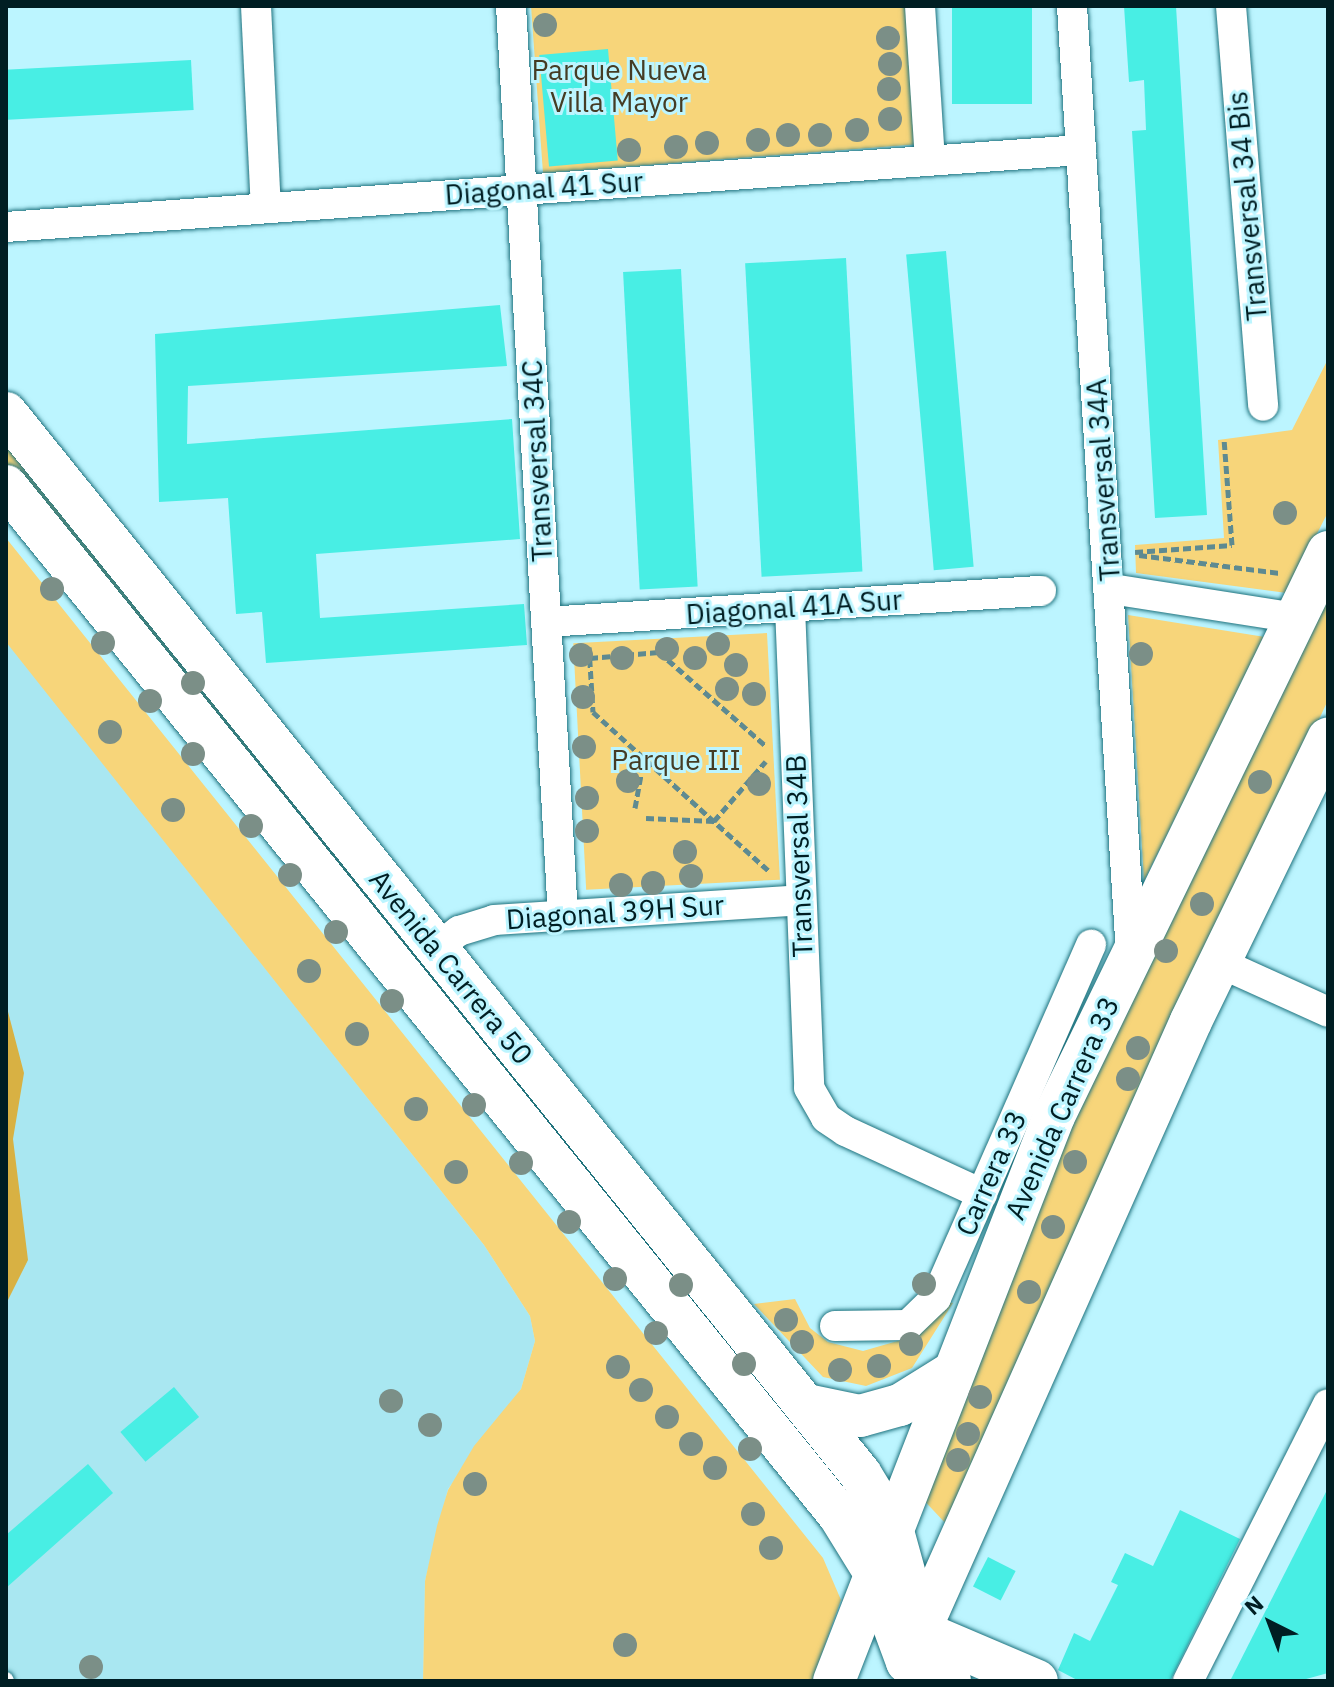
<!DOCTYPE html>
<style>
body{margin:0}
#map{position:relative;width:1334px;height:1687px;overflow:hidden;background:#bcf5ff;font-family:"IBM Plex Sans",sans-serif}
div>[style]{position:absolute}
.built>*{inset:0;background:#a9e7f1}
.green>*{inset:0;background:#f7d57a;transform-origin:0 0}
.forest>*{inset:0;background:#d8b143}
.building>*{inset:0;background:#48eee4;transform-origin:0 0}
.path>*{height:5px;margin-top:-2.5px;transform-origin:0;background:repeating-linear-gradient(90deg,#5e8a91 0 8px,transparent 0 12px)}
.roads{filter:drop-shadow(0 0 2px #1e727e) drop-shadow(0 0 2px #1e727e)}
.lane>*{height:14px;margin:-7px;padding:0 7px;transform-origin:7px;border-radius:7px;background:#fff}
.street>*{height:30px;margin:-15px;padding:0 15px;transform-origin:15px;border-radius:15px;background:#fff}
.secondary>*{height:42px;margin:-21px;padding:0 21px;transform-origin:21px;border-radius:21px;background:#fff}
.trees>*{width:24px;height:24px;margin:-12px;border-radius:50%;background:#7b8f87}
span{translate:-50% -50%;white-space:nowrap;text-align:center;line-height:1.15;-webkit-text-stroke:6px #bcf5ff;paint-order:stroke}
.park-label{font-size:28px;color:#453c24}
.street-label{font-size:28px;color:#001e23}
.frame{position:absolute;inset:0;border:8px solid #001e23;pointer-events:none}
.north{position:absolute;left:1230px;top:1583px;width:80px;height:80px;-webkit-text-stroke:6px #bcf5ff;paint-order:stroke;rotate:318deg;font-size:22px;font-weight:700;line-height:32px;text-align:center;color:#001e23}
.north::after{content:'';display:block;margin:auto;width:28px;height:36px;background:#001e23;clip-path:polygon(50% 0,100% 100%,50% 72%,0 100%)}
</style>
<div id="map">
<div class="built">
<i style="clip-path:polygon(6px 641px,484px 1245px,530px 1316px,535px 1341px,521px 1389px,448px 1489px,425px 1581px,423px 1681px,6px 1681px)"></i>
</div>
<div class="green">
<i style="clip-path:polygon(531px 6px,911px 6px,921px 144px,543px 173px)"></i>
<i style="clip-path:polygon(1328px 359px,1328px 512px,1287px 593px,1136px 573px,1135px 545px,1224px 538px,1218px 440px,1292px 430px)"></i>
<i style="left:6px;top:445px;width:1330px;height:19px;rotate:51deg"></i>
<i style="clip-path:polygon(6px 538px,823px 1558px,841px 1600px,812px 1681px,423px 1681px,425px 1581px,437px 1526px,448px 1490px,474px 1446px,521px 1389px,535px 1341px,530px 1316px,484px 1245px,6px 642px)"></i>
<i style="clip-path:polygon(1328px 587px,1328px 700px,947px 1525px,919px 1495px,1032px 1206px)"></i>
<i style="clip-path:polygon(1128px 615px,1265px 637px,1144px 881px)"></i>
<i style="left:767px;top:633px;width:247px;height:194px;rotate:87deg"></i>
<i style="clip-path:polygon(795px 1299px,810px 1328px,828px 1342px,863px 1351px,901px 1340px,940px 1300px,953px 1303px,912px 1368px,866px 1386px,823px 1377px,754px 1304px)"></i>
</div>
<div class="forest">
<i style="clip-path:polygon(6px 1004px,24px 1073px,13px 1139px,28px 1260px,6px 1304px)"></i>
</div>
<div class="building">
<i style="left:952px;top:6px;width:80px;height:98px"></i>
<i style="clip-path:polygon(1124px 6px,1176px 6px,1207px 515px,1155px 518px,1132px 131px,1146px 130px,1144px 80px,1129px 82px)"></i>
<i style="left:608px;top:49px;width:112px;height:69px;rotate:85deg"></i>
<i style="left:191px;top:60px;width:50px;height:186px;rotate:87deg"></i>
<i style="left:946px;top:251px;width:317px;height:40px;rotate:85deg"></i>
<i style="left:846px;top:258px;width:314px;height:101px;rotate:87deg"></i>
<i style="left:681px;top:269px;width:318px;height:58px;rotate:87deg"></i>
<i style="clip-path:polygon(500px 305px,507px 366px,188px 386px,187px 444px,512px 419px,520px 539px,316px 554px,320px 618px,524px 604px,527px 645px,266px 663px,262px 612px,236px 614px,228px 498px,159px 502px,155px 334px)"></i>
<i style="left:174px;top:1387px;width:39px;height:70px;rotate:50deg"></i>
<i style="clip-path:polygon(88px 1464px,113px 1493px,6px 1588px,6px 1535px)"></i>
<i style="clip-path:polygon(1328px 1488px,1328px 1673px,1299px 1681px,1230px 1681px)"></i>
<i style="clip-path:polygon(1180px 1510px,1240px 1539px,1170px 1681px,1079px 1681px,1058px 1670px,1074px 1633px,1090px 1641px,1118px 1585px,1111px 1582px,1125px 1553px,1153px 1566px)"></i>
<i style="left:988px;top:1557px;width:31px;height:33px;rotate:27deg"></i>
</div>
<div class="path">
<i style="left:1135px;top:552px;width:97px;rotate:-4.1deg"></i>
<i style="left:1232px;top:545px;width:106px;rotate:-94.3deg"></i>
<i style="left:1139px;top:555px;width:142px;rotate:7.3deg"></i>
<i style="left:589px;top:647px;width:65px;rotate:86.5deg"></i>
<i style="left:593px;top:712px;width:237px;rotate:42.1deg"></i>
<i style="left:590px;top:658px;width:69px;rotate:-5deg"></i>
<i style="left:659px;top:652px;width:141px;rotate:41.3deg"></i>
<i style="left:635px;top:808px;width:51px;rotate:-79.8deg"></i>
<i style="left:646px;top:818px;width:68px;rotate:2.5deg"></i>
<i style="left:714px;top:821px;width:79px;rotate:-49.1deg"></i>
</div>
<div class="roads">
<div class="lane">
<i style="left:6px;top:1679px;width:2px;rotate:63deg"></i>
</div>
<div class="street">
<i style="left:256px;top:6px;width:202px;rotate:87.2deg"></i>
<i style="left:511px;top:6px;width:910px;rotate:86.73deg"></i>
<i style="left:920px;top:6px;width:154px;rotate:86.3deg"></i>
<i style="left:1072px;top:6px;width:950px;rotate:86.44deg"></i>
<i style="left:1231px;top:6px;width:401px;rotate:85.4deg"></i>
<i style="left:6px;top:227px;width:1078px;rotate:-4.1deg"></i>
<i style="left:1111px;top:589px;width:187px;rotate:8.9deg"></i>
<i style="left:790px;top:607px;width:481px;rotate:87.7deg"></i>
<i style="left:809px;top:1088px;width:34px;rotate:60deg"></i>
<i style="left:826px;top:1118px;width:23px;rotate:34deg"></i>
<i style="left:845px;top:1131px;width:151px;rotate:24.7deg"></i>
<i style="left:546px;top:622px;width:496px;rotate:-3.6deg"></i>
<i style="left:437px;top:948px;width:28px;rotate:-38deg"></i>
<i style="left:459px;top:931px;width:37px;rotate:-17deg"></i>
<i style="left:494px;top:920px;width:307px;rotate:-3.7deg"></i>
<i style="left:1218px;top:962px;width:121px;rotate:24.4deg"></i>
<i style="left:835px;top:1326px;width:73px;rotate:-0.8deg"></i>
<i style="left:908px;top:1325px;width:39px;rotate:-44deg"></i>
<i style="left:936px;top:1298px;width:386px;rotate:-66.3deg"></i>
<i style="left:1188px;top:1681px;width:310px;rotate:-63.2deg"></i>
</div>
<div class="secondary">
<i style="left:6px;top:413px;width:1363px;rotate:51.16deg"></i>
<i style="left:861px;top:1475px;width:57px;rotate:58.5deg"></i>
<i style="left:891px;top:1524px;width:90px;rotate:74.6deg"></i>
<i style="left:6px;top:486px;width:1324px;rotate:51.01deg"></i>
<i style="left:839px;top:1515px;width:65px;rotate:58.3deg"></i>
<i style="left:873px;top:1570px;width:98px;rotate:69.7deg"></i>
<i style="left:907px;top:1662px;width:47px;rotate:23.8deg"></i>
<i style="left:807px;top:1405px;width:54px;rotate:11.7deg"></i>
<i style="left:860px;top:1416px;width:41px;rotate:-15.4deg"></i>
<i style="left:900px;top:1405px;width:62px;rotate:-31.9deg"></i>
<i style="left:920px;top:1631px;width:127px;rotate:23.1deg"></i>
<i style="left:916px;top:1639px;width:676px;rotate:-66.01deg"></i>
<i style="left:1191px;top:1021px;width:314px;rotate:-64.1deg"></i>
<i style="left:834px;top:1681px;width:606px;rotate:-68.73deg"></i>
<i style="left:1054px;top:1116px;width:627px;rotate:-64.09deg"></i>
</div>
</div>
<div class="trees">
<i style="left:545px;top:25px"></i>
<i style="left:888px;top:38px"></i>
<i style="left:890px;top:64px"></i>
<i style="left:889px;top:89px"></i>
<i style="left:890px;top:119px"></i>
<i style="left:857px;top:130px"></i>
<i style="left:788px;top:135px"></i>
<i style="left:820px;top:135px"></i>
<i style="left:758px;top:140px"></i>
<i style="left:707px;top:143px"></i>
<i style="left:676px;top:147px"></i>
<i style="left:629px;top:150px"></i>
<i style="left:1285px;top:513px"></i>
<i style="left:52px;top:589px"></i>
<i style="left:103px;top:643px"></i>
<i style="left:718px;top:644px"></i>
<i style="left:667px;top:649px"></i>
<i style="left:1141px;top:654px"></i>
<i style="left:581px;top:655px"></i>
<i style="left:622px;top:658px"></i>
<i style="left:695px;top:658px"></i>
<i style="left:736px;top:665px"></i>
<i style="left:193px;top:683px"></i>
<i style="left:727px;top:689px"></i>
<i style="left:754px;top:694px"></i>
<i style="left:583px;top:697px"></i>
<i style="left:150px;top:701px"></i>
<i style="left:110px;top:732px"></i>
<i style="left:584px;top:747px"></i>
<i style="left:193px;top:754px"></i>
<i style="left:628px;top:781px"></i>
<i style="left:1260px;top:782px"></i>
<i style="left:759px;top:784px"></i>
<i style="left:587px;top:798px"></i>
<i style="left:173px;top:810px"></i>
<i style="left:251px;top:826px"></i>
<i style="left:587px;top:831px"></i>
<i style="left:685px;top:852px"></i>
<i style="left:290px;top:875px"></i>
<i style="left:691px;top:876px"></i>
<i style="left:653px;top:883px"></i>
<i style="left:621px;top:885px"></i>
<i style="left:1202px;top:904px"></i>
<i style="left:336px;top:932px"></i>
<i style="left:1166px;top:951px"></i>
<i style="left:309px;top:971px"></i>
<i style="left:392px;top:1001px"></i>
<i style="left:357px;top:1034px"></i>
<i style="left:1138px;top:1048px"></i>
<i style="left:1128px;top:1079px"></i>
<i style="left:474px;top:1105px"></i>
<i style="left:416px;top:1109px"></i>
<i style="left:1075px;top:1162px"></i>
<i style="left:521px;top:1163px"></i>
<i style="left:456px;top:1172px"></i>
<i style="left:569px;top:1222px"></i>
<i style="left:1053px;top:1227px"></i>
<i style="left:615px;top:1279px"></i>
<i style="left:924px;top:1284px"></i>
<i style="left:681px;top:1285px"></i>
<i style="left:1029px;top:1292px"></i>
<i style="left:786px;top:1320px"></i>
<i style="left:656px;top:1333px"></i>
<i style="left:802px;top:1342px"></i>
<i style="left:911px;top:1344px"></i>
<i style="left:744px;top:1364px"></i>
<i style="left:879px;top:1366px"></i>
<i style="left:618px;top:1367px"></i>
<i style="left:840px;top:1370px"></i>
<i style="left:641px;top:1390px"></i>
<i style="left:980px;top:1397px"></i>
<i style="left:391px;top:1401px"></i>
<i style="left:667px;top:1417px"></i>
<i style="left:430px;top:1425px"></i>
<i style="left:968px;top:1434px"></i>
<i style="left:691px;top:1444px"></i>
<i style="left:750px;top:1449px"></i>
<i style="left:958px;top:1460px"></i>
<i style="left:715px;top:1468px"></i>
<i style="left:475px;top:1484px"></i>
<i style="left:753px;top:1514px"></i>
<i style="left:771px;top:1548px"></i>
<i style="left:625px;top:1645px"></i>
<i style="left:91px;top:1667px"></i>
</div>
<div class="park-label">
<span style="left:619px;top:86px">Parque Nueva<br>Villa Mayor</span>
<span style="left:676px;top:760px">Parque III</span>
</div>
<div class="street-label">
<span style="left:544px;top:188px;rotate:-4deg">Diagonal 41 Sur</span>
<span style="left:1247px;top:206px;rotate:-95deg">Transversal 34 Bis</span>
<span style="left:537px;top:461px;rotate:-93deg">Transversal 34C</span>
<span style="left:1103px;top:480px;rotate:-94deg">Transversal 34A</span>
<span style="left:794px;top:607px;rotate:-4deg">Diagonal 41A Sur</span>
<span style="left:799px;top:856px;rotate:-92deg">Transversal 34B</span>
<span style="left:615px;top:912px;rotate:-4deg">Diagonal 39H Sur</span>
<span style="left:451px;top:967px;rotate:51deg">Avenida Carrera 50</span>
<span style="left:1062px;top:1108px;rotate:-66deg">Avenida Carrera 33</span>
<span style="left:991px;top:1173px;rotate:-66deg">Carrera 33</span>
</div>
<div class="frame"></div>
<div class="north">N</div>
</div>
